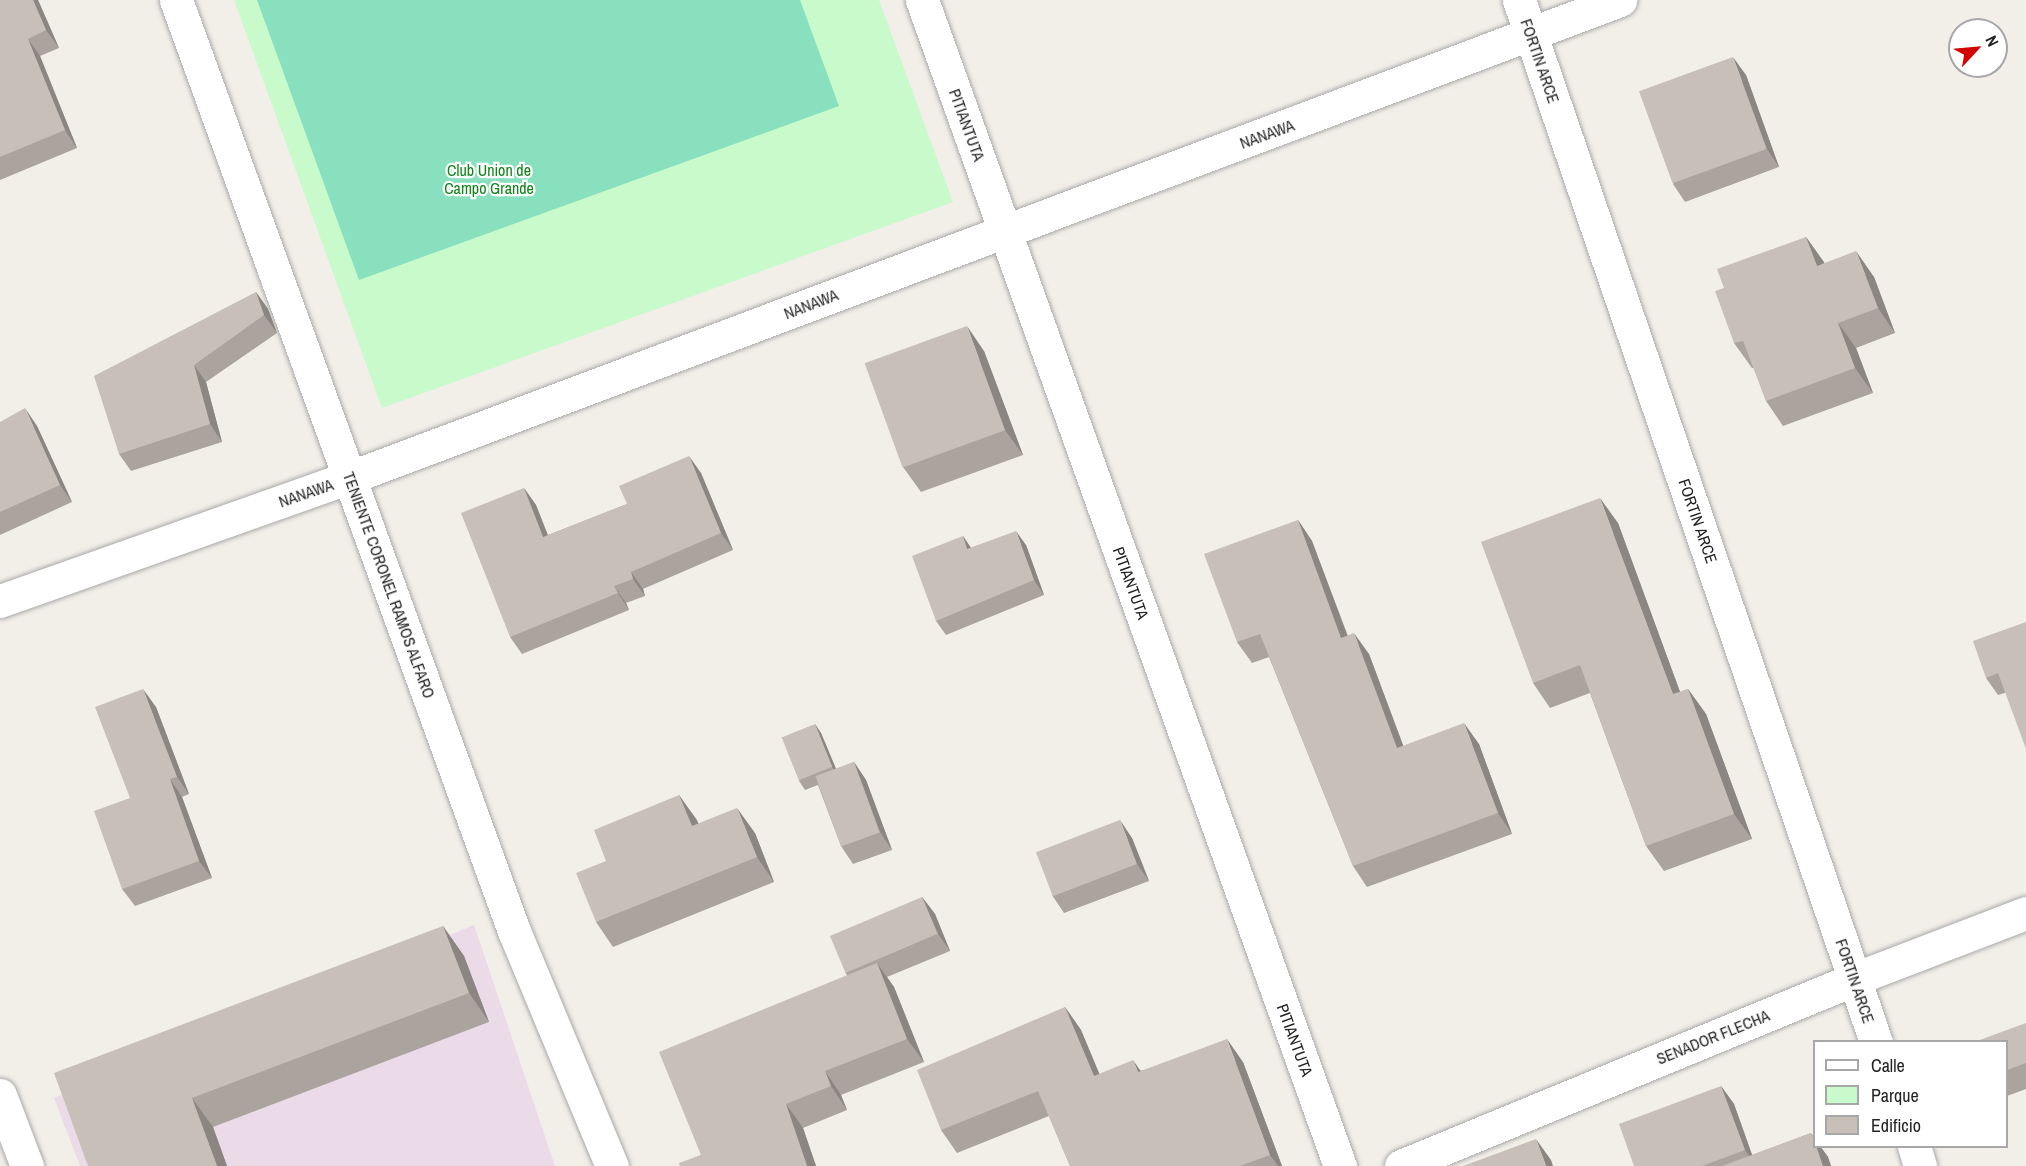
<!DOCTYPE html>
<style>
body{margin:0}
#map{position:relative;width:2026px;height:1166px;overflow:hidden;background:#f2efe9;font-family:"Archivo Narrow",sans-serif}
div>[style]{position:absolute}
.industrial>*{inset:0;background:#ebdbe8}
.park>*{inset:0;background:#c8facc}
.pitch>*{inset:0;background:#88e0be}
.roads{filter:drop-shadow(0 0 2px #a9a9a9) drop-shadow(0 0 2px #a9a9a9)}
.minor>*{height:33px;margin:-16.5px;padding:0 16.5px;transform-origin:16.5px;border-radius:16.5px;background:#fff}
.wall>*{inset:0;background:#aba49e}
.shaded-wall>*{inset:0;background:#8b8681}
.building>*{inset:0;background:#c7bfb8;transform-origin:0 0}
span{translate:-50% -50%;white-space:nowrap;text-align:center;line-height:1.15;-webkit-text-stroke:4.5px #fff;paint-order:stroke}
.street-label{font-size:16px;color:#222}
.park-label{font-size:16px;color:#0c8416}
.legend{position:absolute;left:1813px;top:1040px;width:195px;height:108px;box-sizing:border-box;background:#fff;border:2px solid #a7a7a7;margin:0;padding:8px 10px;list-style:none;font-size:18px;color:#222}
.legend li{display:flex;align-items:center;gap:12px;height:30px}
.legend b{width:30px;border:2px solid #a7a7a7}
.north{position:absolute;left:1948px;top:18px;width:60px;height:60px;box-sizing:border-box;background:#fff;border:2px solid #a7a7a7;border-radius:50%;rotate:64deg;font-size:16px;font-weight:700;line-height:24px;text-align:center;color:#222}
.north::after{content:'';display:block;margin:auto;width:21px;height:27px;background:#d40000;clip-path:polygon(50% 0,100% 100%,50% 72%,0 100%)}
</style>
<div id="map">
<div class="industrial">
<i style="clip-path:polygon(474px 925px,555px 1166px,80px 1166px,54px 1098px)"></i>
</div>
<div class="park">
<i style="clip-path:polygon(234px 0,879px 0,953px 202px,382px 408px)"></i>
</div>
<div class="pitch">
<i style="clip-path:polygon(257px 0,800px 0,839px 106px,359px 280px)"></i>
</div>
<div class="roads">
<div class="minor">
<i style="left:176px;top:0;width:990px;rotate:70.05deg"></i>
<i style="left:514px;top:931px;width:255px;rotate:67.4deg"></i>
<i style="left:922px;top:0;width:1239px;rotate:70.28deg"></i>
<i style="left:1519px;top:0;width:1101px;rotate:71.09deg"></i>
<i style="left:0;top:601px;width:372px;rotate:-19.5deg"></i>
<i style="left:351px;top:477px;width:1356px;rotate:-20.6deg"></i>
<i style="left:0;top:1095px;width:76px;rotate:69.2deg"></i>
<i style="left:1914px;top:1146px;width:21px;rotate:73deg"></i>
<i style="left:1401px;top:1166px;width:490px;rotate:-22.4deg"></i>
<i style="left:1854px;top:979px;width:184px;rotate:-21deg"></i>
</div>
</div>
<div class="wall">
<i style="clip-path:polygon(0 0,38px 0,59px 48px,40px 56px,77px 148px,0 180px)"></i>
<i style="clip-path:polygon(1746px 75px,1779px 167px,1685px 202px,1673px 184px)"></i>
<i style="clip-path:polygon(1806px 237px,1824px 263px,1874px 277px,1895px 333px,1856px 348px,1873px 393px,1783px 426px,1766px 401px,1754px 368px,1752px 368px,1734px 343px)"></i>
<i style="clip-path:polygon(256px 292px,268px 309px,277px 333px,206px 382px,222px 442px,131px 471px,119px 454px)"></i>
<i style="clip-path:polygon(984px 351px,1023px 455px,921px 492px,903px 467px)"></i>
<i style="clip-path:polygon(0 422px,37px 426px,72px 502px,0 535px)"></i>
<i style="clip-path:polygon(701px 473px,733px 550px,643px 589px,645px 596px,626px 603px,629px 610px,522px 654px,510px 637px,524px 488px,536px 505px,548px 535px,627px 504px)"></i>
<i style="clip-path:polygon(1298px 520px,1312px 541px,1348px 636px,1369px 654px,1403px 746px,1479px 744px,1512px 834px,1367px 887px,1353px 866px,1269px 657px,1252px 663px,1237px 642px)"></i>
<i style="clip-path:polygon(1618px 523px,1680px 692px,1688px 689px,1706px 714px,1752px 839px,1664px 871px,1646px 846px,1590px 693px,1550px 708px,1533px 683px)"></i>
<i style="clip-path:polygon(963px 536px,971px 548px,1026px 545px,1044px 595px,946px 635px,936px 621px)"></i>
<i style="clip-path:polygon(2026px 622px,2005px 693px,1998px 695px,1986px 678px)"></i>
<i style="clip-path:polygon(156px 707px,189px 794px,182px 797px,212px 878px,135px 906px,122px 889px,130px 798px)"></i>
<i style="clip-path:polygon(815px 724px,821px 733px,836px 769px,854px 762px,866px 780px,892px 850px,853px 864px,841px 846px,818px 785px,805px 790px,799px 781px)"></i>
<i style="clip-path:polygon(679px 795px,698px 824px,755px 833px,774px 882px,613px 947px,596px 922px,606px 861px)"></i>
<i style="clip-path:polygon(1132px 838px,1149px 881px,1064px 913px,1052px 895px)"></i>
<i style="clip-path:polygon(922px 897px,935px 914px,950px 951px,887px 977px,894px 987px,924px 1062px,841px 1095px,847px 1110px,803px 1128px,816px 1166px,680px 1166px,701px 1155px,847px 975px,845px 972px)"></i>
<i style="clip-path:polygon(443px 926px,464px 956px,489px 1022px,213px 1127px,227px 1166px,88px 1166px)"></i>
<i style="clip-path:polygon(1065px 1007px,1081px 1030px,1099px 1074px,1243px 1062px,1282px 1166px,1070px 1166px,1049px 1116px,957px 1153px,941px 1130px)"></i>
<i style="clip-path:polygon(2026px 1023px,2026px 1089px,2007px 1096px,2007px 1041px)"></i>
<i style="clip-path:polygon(1721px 1086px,1734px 1104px,1752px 1155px,1811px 1133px,1815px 1138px,1815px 1146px,1820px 1146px,1828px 1157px,1831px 1166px,1634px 1166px)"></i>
</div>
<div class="shaded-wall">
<i style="clip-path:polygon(33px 0,38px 0,59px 48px,46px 30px)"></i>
<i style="clip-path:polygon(28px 39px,40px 56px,77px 148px,65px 130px)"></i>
<i style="clip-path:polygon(1733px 57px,1746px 75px,1779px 167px,1767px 149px)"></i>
<i style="clip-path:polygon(1806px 237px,1824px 262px,1834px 291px,1817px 266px)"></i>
<i style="clip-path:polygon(1856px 251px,1874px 277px,1895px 333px,1878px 308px)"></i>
<i style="clip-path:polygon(256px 292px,268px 309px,277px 333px,264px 315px)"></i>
<i style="clip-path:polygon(1838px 323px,1856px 348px,1873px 393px,1855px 368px)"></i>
<i style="clip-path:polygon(967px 326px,984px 351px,1023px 455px,1005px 430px)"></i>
<i style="clip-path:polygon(194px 365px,206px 382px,222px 442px,210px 424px)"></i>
<i style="clip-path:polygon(25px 408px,37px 426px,72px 502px,60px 485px)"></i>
<i style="clip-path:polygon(689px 456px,701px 473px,733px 550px,721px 533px)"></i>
<i style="clip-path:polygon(524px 488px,536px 505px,555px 554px,543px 537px)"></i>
<i style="clip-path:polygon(1600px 498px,1618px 523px,1690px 719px,1673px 694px)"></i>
<i style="clip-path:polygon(1298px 520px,1312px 541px,1356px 659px,1341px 638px)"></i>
<i style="clip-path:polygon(1016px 531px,1026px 545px,1044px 595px,1034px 580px)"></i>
<i style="clip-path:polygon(963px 536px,973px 551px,967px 549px)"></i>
<i style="clip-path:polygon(631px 572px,643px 589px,645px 596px,633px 579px)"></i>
<i style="clip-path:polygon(614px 586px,626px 603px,629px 610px,618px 593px)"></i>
<i style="clip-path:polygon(1354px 633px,1369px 654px,1412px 769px,1397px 748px)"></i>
<i style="clip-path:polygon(143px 689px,156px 707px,189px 794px,177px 777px)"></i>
<i style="clip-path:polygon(1688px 689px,1706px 714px,1752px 839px,1734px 814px)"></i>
<i style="clip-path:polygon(1464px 723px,1479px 744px,1512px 834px,1498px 813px)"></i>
<i style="clip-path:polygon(815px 724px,821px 733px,839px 776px,832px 767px)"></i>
<i style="clip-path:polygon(854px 762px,866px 780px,892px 850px,880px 832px)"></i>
<i style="clip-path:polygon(170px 779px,182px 797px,212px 878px,199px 861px)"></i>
<i style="clip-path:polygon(679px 795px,697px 820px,710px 851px,692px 826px)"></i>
<i style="clip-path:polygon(737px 808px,755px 833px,774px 882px,757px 857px)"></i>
<i style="clip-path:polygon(1120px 820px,1132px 838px,1149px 881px,1137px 864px)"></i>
<i style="clip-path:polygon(922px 897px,935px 914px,950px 951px,938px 934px)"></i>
<i style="clip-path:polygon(443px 926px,464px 956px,489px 1022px,469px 993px)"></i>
<i style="clip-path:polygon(877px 963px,894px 987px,924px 1062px,907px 1039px)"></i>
<i style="clip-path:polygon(1065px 1007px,1081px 1030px,1110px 1099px,1094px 1076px)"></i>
<i style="clip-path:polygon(1227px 1039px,1243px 1062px,1282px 1166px,1278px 1166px,1270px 1155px)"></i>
<i style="clip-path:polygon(1133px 1060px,1149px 1083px,1138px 1072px)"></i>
<i style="clip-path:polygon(825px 1071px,841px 1095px,847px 1110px,831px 1086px)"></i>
<i style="clip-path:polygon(1721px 1086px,1734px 1104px,1756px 1166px,1745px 1150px)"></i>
<i style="clip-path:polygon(192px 1098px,213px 1127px,227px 1166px,217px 1166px)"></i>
<i style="clip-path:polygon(786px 1104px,803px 1128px,816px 1166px,807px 1166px)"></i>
<i style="clip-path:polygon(1536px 1139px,1551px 1160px,1553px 1166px,1546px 1166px)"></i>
<i style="clip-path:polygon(1816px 1146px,1820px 1146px,1828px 1157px,1831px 1166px,1823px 1166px)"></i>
</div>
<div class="building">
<i style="clip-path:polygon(0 0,33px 0,46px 30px,28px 39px,65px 130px,0 157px)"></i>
<i style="left:1733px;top:57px;width:98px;height:100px;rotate:70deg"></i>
<i style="clip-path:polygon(1806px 237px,1817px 266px,1856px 251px,1878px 308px,1838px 323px,1855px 368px,1766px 401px,1743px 341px,1734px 343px,1715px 291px,1724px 288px,1717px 269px)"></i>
<i style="clip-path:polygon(256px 292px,264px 315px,194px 365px,210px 424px,119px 454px,94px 376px)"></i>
<i style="left:967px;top:326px;width:111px;height:109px;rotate:70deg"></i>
<i style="clip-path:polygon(25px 408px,60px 485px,0 512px,0 422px)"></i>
<i style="clip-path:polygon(689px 456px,721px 533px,631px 572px,633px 579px,614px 586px,618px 593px,510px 637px,461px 513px,524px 488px,543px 537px,627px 504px,619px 486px)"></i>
<i style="clip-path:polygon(1600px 498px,1673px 694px,1688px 689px,1734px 814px,1646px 846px,1580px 665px,1533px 683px,1481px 542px)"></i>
<i style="clip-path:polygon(1298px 520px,1341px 638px,1354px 633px,1397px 748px,1464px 723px,1498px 813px,1353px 866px,1260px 634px,1237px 642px,1204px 554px)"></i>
<i style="clip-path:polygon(1016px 531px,1034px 580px,936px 621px,912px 556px,963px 536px,967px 549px)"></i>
<i style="clip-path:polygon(2026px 622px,2026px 749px,1998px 673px,1986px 678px,1973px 641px)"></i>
<i style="clip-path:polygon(143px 689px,177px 777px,170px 779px,199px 861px,122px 889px,94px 811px,130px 798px,95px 707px)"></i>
<i style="left:815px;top:724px;width:46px;height:36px;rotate:68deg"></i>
<i style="left:854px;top:762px;width:75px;height:41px;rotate:70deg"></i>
<i style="clip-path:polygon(679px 795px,692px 826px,737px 808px,757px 857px,596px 922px,576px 873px,606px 861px,594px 830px)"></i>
<i style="left:1120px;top:820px;width:47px;height:90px;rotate:69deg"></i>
<i style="left:922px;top:897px;width:40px;height:100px;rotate:67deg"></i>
<i style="clip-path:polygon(443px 926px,469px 993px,192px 1098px,217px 1166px,88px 1166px,54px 1073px)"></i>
<i style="clip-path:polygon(877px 963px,907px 1039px,825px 1071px,831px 1086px,786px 1104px,807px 1166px,680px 1166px,679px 1163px,701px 1155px,659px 1052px)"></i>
<i style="clip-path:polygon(1065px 1007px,1094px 1076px,1133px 1060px,1138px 1072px,1227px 1039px,1270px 1155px,1240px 1166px,1070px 1166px,1038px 1091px,941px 1130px,917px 1070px)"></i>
<i style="clip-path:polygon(2026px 1023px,2026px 1063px,2007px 1070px,2007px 1041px,1977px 1041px)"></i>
<i style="clip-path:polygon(1721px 1086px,1745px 1150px,1702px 1166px,1634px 1166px,1619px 1124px)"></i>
<i style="clip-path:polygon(1811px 1133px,1815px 1143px,1815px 1146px,1816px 1146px,1823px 1166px,1722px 1166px)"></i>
<i style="clip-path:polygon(1536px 1139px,1546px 1166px,1463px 1166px)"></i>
</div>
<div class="street-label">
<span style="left:1540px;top:61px;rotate:71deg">FORTIN ARCE</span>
<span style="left:967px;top:125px;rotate:70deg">PITIANTUTA</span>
<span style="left:1267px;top:134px;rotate:-20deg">NANAWA</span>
<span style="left:811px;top:304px;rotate:-21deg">NANAWA</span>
<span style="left:306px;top:493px;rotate:-19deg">NANAWA</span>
<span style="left:1698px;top:521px;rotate:71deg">FORTIN ARCE</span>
<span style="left:1131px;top:583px;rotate:70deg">PITIANTUTA</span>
<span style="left:389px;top:585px;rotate:70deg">TENIENTE CORONEL RAMOS ALFARO</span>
<span style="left:1855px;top:981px;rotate:71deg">FORTIN ARCE</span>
<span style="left:1713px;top:1037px;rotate:-22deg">SENADOR FLECHA</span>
<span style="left:1295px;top:1040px;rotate:70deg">PITIANTUTA</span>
</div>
<div class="park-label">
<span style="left:489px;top:179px">Club Union de<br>Campo Grande</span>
</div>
<ul class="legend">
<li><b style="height:8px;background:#fff"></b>Calle</li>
<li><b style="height:16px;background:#c8facc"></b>Parque</li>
<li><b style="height:16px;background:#c7bfb8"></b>Edificio</li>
</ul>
<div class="north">N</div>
</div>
